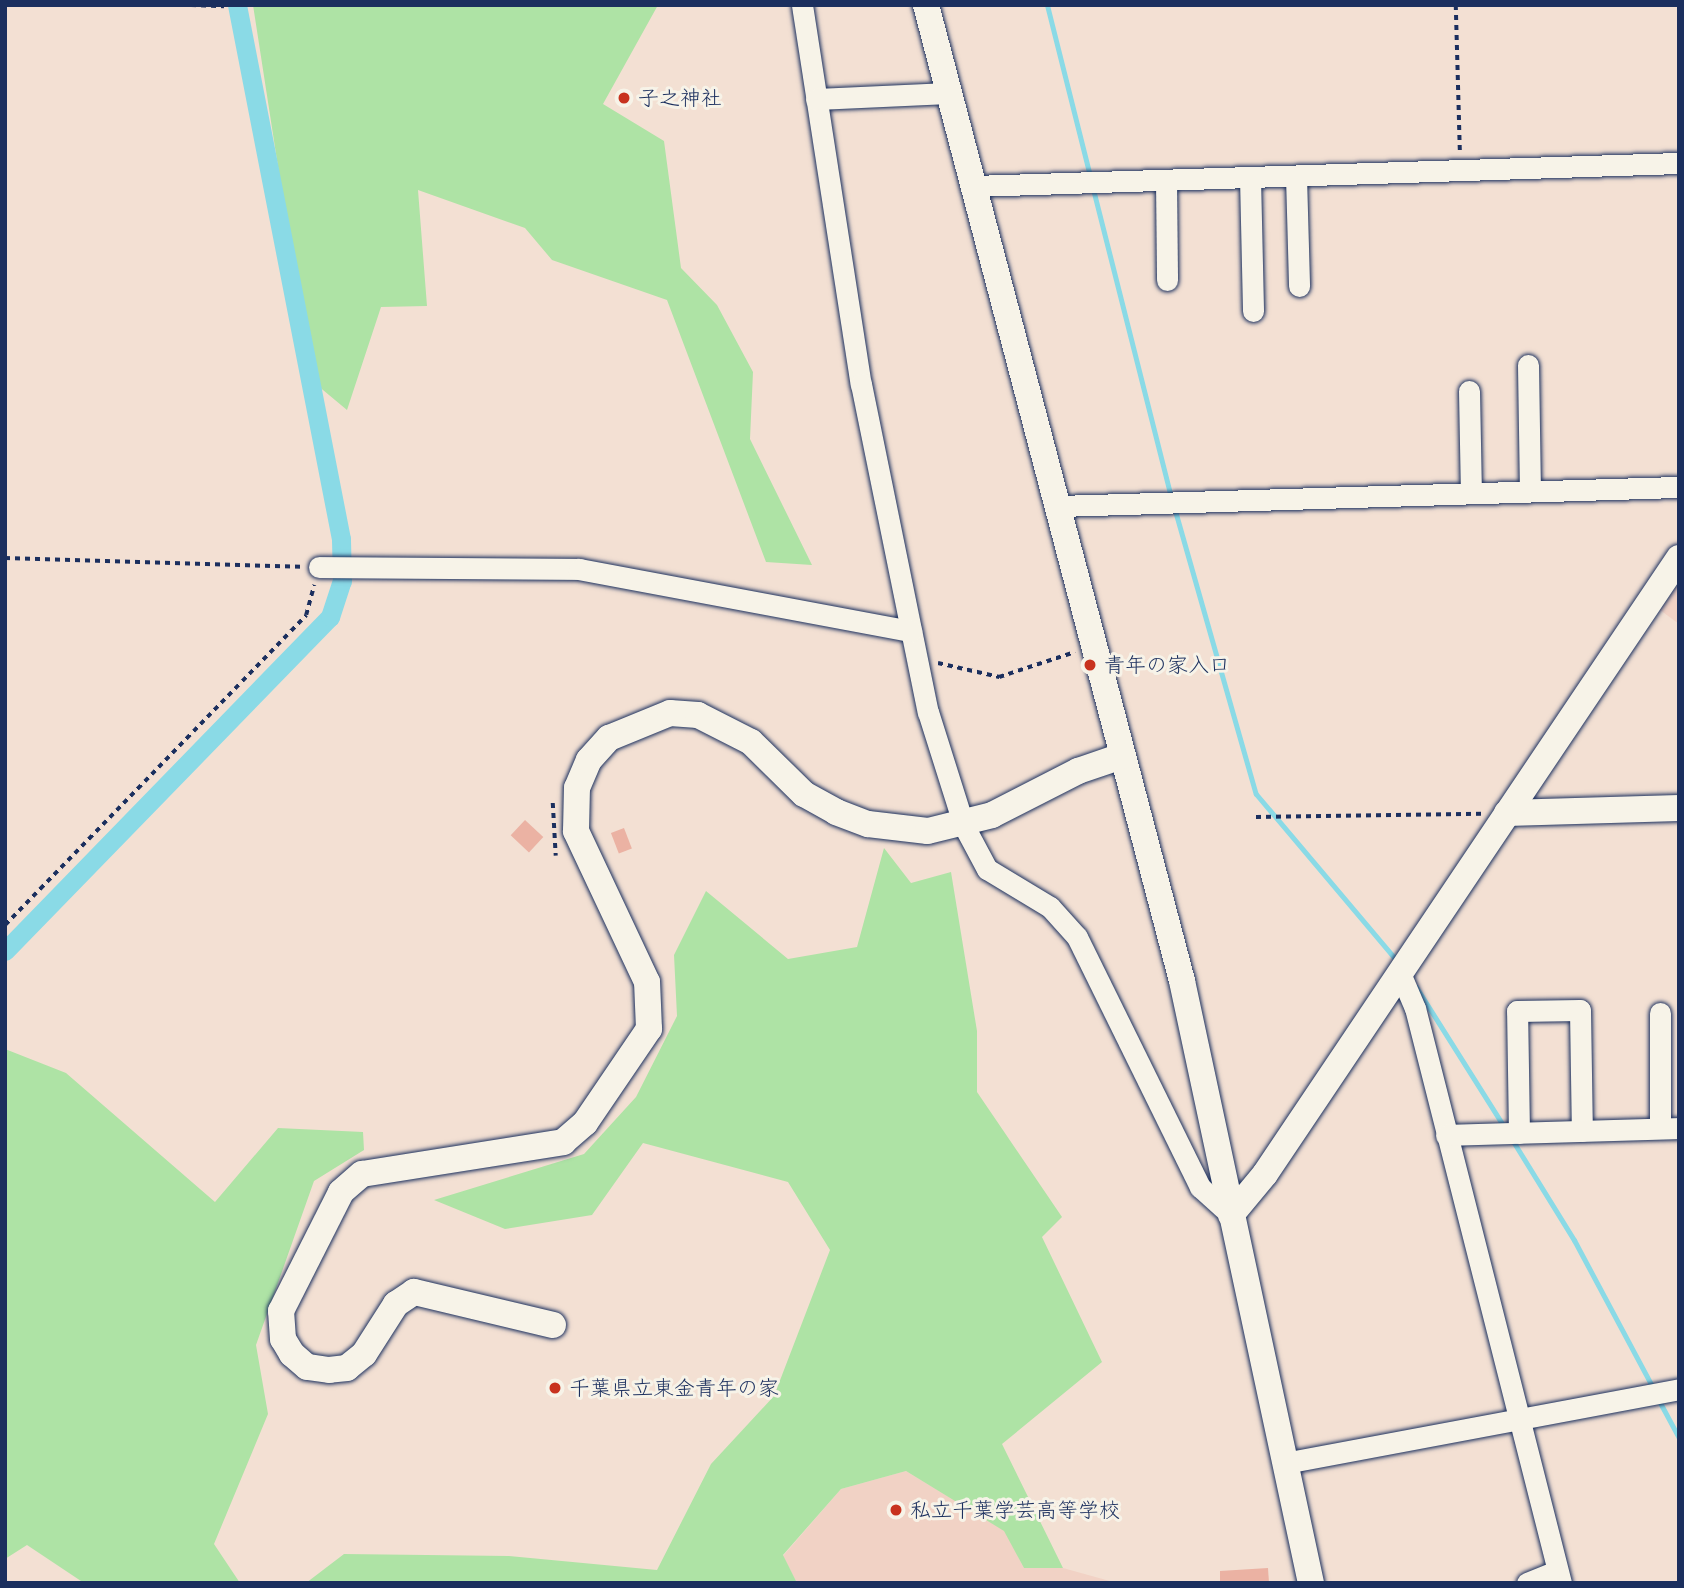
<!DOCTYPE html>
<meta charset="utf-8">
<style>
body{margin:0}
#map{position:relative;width:1684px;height:1588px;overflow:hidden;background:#f3e0d3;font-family:Sriracha,"Klee One",sans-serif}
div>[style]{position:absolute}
.built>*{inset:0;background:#f1d2c5}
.green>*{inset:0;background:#aee3a5}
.stream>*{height:5px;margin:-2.5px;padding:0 2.5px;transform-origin:2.5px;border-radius:2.5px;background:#8adae6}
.canal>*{height:19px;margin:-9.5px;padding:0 9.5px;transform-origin:9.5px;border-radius:9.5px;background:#8adae6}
.building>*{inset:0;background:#ebb2a3;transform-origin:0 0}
.path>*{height:3.5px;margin-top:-1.75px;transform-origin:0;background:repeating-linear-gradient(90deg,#1b2f5e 0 5px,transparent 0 10px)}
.roads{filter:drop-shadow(0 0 2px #1b2f5e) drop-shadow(0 0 2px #1b2f5e)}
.minor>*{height:21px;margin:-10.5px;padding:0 10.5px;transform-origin:10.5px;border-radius:10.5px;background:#f7f3e8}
.tertiary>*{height:26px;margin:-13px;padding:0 13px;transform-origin:13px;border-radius:13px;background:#f7f3e8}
.dots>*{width:19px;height:19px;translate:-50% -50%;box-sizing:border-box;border:4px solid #f7f3e8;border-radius:50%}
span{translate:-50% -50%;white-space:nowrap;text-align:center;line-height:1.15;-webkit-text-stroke:6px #f7f3e8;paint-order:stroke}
.poi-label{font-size:21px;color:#1b2f5e}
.left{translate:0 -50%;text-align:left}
.frame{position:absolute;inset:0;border:7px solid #1b2f5e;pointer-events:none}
</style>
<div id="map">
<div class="built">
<i style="clip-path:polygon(1679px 583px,1679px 624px,1660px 610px)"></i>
<i style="clip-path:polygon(906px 1471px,1005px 1531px,1024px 1568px,1063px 1568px,1117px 1583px,797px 1583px,783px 1556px,841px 1489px)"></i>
</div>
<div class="green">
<i style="clip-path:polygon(253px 5px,658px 5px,603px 104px,664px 141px,681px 268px,717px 305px,753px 372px,750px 439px,812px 565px,766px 562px,667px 300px,552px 260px,525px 228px,418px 190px,427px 306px,381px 307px,347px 410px,311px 380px)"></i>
<i style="clip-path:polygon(884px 848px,911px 883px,951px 872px,977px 1031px,977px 1092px,1062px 1217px,1042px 1237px,1102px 1362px,1002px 1444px,1063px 1568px,1024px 1568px,1004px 1531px,906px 1471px,841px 1489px,783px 1555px,797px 1583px,306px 1583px,344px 1554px,509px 1556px,657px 1570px,711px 1464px,774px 1396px,830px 1250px,788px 1182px,643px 1143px,592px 1215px,505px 1229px,434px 1200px,584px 1154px,636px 1097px,677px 1016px,674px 955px,706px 891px,788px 959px,857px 947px)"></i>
<i style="clip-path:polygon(5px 1049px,66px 1073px,215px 1202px,278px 1128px,363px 1132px,364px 1150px,314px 1181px,256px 1345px,268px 1414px,214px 1544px,240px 1583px,84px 1583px,27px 1545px,5px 1559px)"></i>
</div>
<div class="stream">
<i style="left:1047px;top:5px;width:176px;rotate:75.9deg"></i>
<i style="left:1093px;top:189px;width:319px;rotate:75.8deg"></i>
<i style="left:1174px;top:507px;width:298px;rotate:74.1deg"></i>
<i style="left:1256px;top:794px;width:220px;rotate:49.8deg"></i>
<i style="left:1416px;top:987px;width:165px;rotate:57.8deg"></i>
<i style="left:1511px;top:1138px;width:120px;rotate:58.3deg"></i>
<i style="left:1574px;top:1240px;width:168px;rotate:61.9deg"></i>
<i style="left:1657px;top:1397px;width:47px;rotate:61.8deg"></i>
</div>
<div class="canal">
<i style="left:5px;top:951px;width:466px;rotate:-45.8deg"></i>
<i style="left:330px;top:617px;width:38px;rotate:-72deg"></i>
<i style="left:342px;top:581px;width:42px;rotate:-91.4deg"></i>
<i style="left:341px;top:539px;width:544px;rotate:-101.02deg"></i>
</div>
<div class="building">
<i style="left:525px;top:820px;width:25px;height:21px;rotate:43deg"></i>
<i style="left:624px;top:828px;width:22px;height:14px;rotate:69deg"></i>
<i style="clip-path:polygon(1268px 1568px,1269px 1583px,1220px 1583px,1220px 1571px)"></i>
</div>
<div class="path">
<i style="left:191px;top:5px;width:33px;rotate:2deg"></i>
<i style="left:1456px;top:5px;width:146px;rotate:88.4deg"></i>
<i style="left:5px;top:558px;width:297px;rotate:1.7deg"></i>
<i style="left:938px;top:663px;width:63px;rotate:12.9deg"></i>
<i style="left:999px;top:677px;width:80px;rotate:-18.2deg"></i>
<i style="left:553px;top:803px;width:53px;rotate:86.8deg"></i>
<i style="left:1256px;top:817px;width:226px;rotate:-0.8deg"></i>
<i style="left:5px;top:925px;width:432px;rotate:-45.8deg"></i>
<i style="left:306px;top:615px;width:31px;rotate:-75deg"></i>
</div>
<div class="roads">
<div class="minor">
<i style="left:802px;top:5px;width:384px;rotate:81.2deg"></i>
<i style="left:861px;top:384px;width:335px;rotate:78.5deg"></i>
<i style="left:928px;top:712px;width:120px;rotate:72.5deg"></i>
<i style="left:964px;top:826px;width:49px;rotate:61.9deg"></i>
<i style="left:987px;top:869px;width:74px;rotate:31.1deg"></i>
<i style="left:1050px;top:907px;width:40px;rotate:48deg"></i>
<i style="left:1077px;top:937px;width:279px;rotate:63.8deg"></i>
<i style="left:1200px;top:1187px;width:42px;rotate:42.1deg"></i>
<i style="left:816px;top:99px;width:133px;rotate:-2.6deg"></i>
<i style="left:1296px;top:176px;width:110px;rotate:88.4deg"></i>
<i style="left:1250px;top:177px;width:134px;rotate:88.7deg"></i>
<i style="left:1166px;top:180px;width:100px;rotate:89.4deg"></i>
<i style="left:974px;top:186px;width:705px;rotate:-1.87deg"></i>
<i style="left:1528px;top:365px;width:126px;rotate:89.1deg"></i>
<i style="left:1469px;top:391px;width:102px;rotate:88.9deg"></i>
<i style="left:1059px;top:506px;width:620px;rotate:-1.76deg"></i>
<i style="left:319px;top:567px;width:260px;rotate:0.4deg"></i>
<i style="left:579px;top:569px;width:338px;rotate:10.6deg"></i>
<i style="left:1400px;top:973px;width:38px;rotate:67deg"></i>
<i style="left:1415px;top:1008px;width:593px;rotate:75.75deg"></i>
<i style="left:1660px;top:1013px;width:115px;rotate:90deg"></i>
<i style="left:1519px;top:1133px;width:122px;rotate:-90.9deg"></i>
<i style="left:1517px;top:1011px;width:63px;rotate:-0.9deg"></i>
<i style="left:1580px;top:1010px;width:121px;rotate:89.1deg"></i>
<i style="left:1446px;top:1135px;width:233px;rotate:-1.7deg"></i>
<i style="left:1285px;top:1463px;width:401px;rotate:-10.6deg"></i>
<i style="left:1527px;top:1583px;width:32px;rotate:-22deg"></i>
</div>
<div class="tertiary">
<i style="left:926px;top:5px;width:1009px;rotate:75.3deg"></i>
<i style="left:1182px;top:981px;width:616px;rotate:77.91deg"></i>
<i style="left:1507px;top:813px;width:172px;rotate:-1.7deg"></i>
<i style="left:1231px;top:1215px;width:53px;rotate:-50.3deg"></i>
<i style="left:1265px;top:1174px;width:742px;rotate:-56.1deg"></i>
<i style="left:553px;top:1325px;width:143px;rotate:-166.6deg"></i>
<i style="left:414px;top:1292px;width:22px;rotate:146deg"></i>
<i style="left:396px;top:1304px;width:59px;rotate:122.6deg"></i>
<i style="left:364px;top:1354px;width:22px;rotate:141deg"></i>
<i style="left:347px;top:1368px;width:18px;rotate:174deg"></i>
<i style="left:329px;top:1370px;width:22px;rotate:-172deg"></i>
<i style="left:307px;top:1367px;width:20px;rotate:-139deg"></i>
<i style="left:292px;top:1354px;width:17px;rotate:-121deg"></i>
<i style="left:283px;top:1339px;width:28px;rotate:-94deg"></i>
<i style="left:281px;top:1311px;width:133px;rotate:-63.2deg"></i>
<i style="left:341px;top:1192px;width:28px;rotate:-41deg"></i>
<i style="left:362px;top:1174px;width:204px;rotate:-9deg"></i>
<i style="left:563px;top:1142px;width:29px;rotate:-41deg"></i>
<i style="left:585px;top:1123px;width:114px;rotate:-55.8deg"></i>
<i style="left:649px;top:1029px;width:47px;rotate:-92.4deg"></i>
<i style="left:647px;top:982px;width:167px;rotate:-115.2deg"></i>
<i style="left:576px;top:831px;width:43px;rotate:-88.7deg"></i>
<i style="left:577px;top:788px;width:30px;rotate:-67deg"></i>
<i style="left:589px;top:760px;width:30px;rotate:-48deg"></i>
<i style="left:609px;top:738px;width:66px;rotate:-22.3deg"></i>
<i style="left:670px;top:713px;width:28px;rotate:4deg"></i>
<i style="left:698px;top:715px;width:59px;rotate:27deg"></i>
<i style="left:751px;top:742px;width:74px;rotate:44.5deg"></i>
<i style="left:804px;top:794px;width:37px;rotate:29deg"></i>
<i style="left:836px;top:812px;width:34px;rotate:21deg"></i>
<i style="left:868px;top:824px;width:60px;rotate:6.7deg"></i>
<i style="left:928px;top:831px;width:66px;rotate:-14deg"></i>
<i style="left:992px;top:815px;width:97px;rotate:-27.1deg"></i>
<i style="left:1078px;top:771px;width:46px;rotate:-18.8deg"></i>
</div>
</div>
<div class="dots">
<i style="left:624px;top:98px;background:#c8321e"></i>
<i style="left:1090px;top:665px;background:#c8321e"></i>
<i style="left:555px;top:1388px;background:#c8321e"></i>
<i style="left:896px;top:1510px;background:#c8321e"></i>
</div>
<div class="poi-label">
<span class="left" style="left:638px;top:98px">子之神社</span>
<span class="left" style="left:1104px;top:665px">青年の家入口</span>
<span class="left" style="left:569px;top:1388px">千葉県立東金青年の家</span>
<span class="left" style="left:910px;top:1510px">私立千葉学芸高等学校</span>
</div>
<div class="frame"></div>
</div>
